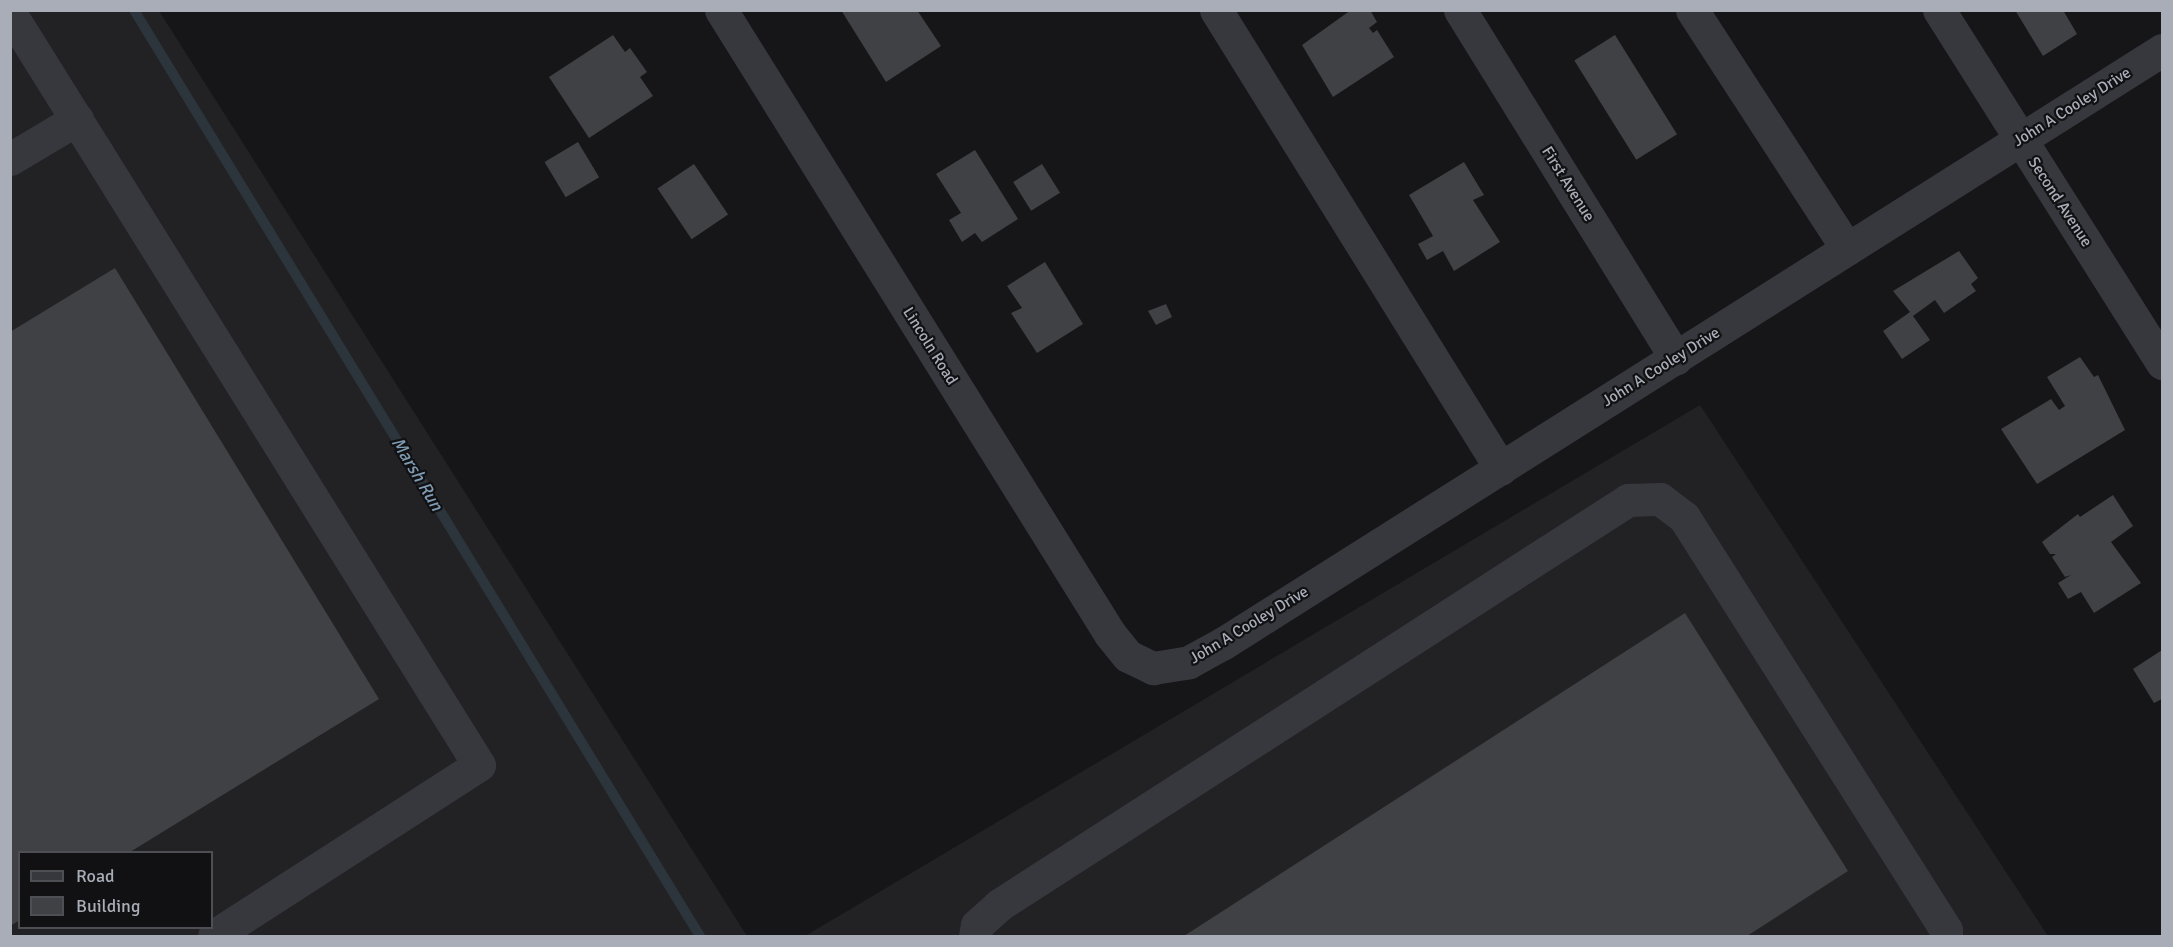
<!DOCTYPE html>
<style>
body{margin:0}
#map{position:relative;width:2173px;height:947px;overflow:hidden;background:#161618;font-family:Signika,sans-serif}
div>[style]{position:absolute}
.built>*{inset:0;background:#222225}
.stream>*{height:10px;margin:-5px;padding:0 5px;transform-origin:5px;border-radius:5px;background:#2c353c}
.building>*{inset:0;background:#404145;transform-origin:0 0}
.minor>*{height:33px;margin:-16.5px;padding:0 16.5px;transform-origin:16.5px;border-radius:16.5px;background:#37383d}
span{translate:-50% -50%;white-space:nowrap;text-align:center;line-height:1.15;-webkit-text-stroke:4.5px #111113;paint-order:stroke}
.street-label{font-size:16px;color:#a8adb8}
.water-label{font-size:18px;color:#7f9bb3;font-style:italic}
.frame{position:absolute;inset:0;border:12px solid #a8adb8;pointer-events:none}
.legend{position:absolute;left:18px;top:851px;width:195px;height:78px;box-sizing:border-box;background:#111113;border:2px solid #4d4f55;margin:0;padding:8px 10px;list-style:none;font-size:18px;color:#a8adb8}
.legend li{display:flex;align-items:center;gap:12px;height:30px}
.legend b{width:30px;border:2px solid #4d4f55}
</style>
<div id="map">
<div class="built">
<i style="clip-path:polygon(evenodd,10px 11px,159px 11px,747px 936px,11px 936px,10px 11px,20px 852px,212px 852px,212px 928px,20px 928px,20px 852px)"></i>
<i style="clip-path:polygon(1700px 405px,2048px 936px,805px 936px)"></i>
</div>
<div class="stream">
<i style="left:134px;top:10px;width:1085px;rotate:58.57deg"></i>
</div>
<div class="building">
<i style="clip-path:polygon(841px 10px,917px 10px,941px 46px,886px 82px)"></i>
<i style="clip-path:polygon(1351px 10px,1370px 10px,1377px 22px,1369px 28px,1373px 33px,1377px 30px,1394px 57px,1333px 97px,1302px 45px)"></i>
<i style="clip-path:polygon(2015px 10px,2063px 10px,2077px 34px,2043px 56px)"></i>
<i style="clip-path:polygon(613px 35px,625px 52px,630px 48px,647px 72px,640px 77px,653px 96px,589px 138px,549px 77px)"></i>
<i style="left:1615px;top:35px;width:117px;height:48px;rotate:58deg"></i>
<i style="left:578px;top:142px;width:41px;height:39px;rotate:59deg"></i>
<i style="clip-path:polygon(975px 150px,1018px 219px,982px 242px,975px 233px,962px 242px,949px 220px,961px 213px,936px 174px)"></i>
<i style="clip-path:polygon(1464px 162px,1484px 195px,1473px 200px,1500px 242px,1454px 271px,1443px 251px,1427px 260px,1418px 244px,1433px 236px,1409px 195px)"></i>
<i style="left:694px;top:164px;width:61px;height:44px;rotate:56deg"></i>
<i style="left:1042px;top:164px;width:34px;height:34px;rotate:58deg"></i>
<i style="clip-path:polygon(1959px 251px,1978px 278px,1971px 284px,1976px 291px,1944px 313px,1935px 300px,1913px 316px,1930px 340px,1902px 359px,1883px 331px,1910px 312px,1893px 291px)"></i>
<i style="clip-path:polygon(1045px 262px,1083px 324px,1037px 353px,1011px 313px,1022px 308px,1007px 286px)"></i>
<i style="clip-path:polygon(115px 268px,379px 699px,130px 852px,20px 852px,20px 920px,10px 926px,10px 332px)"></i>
<i style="clip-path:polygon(1166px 304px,1172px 317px,1156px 325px,1148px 311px)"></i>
<i style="clip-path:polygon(2080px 357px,2094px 377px,2098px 375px,2125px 430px,2037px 484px,2001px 429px,2051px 399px,2059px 410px,2065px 406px,2047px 377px)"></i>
<i style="clip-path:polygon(2113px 495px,2133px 526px,2111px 542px,2141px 583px,2094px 613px,2081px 592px,2068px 599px,2058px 583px,2071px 575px,2065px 577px,2052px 557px,2056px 554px,2050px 554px,2042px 542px,2078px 514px,2080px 517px)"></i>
<i style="clip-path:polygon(1685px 613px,1848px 871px,1747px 936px,1184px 936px)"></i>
<i style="clip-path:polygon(2162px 650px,2162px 699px,2154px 703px,2133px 669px)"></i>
</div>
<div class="minor">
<i style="left:721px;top:10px;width:735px;rotate:58.06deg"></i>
<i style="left:1110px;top:634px;width:28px;rotate:51deg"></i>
<i style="left:1128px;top:656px;width:28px;rotate:26deg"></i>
<i style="left:1153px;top:668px;width:36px;rotate:-9deg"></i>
<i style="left:1189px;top:662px;width:38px;rotate:-29deg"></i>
<i style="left:1222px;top:644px;width:1112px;rotate:-32.29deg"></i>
<i style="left:1216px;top:10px;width:540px;rotate:58.16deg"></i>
<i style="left:1460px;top:10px;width:410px;rotate:58.2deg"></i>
<i style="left:1692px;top:10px;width:285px;rotate:57deg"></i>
<i style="left:1939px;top:10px;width:418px;rotate:57.7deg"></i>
<i style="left:10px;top:13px;width:886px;rotate:58.05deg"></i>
<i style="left:479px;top:765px;width:315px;rotate:147.2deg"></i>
<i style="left:10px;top:159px;width:78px;rotate:-30.8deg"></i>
<i style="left:975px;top:936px;width:11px;rotate:-80deg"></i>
<i style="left:977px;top:925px;width:30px;rotate:-42deg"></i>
<i style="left:999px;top:905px;width:748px;rotate:-32.78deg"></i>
<i style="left:1628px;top:500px;width:32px;rotate:-2deg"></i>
<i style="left:1660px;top:499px;width:30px;rotate:37deg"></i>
<i style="left:1684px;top:517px;width:489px;rotate:57.6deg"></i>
<i style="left:1946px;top:930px;width:6px;rotate:90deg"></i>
</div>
<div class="street-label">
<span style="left:2072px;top:107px;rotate:-32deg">John A Cooley Drive</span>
<span style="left:1568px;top:184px;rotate:58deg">First Avenue</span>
<span style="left:2060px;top:202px;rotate:57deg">Second Avenue</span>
<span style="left:930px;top:346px;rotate:58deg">Lincoln Road</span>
<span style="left:1661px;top:367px;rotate:-32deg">John A Cooley Drive</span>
<span style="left:1249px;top:625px;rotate:-31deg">John A Cooley Drive</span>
</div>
<div class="water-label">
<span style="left:417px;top:474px;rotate:59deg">Marsh Run</span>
</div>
<div class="frame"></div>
<ul class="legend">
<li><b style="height:8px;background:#37383d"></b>Road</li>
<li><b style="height:16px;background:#404145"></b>Building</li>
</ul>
</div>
